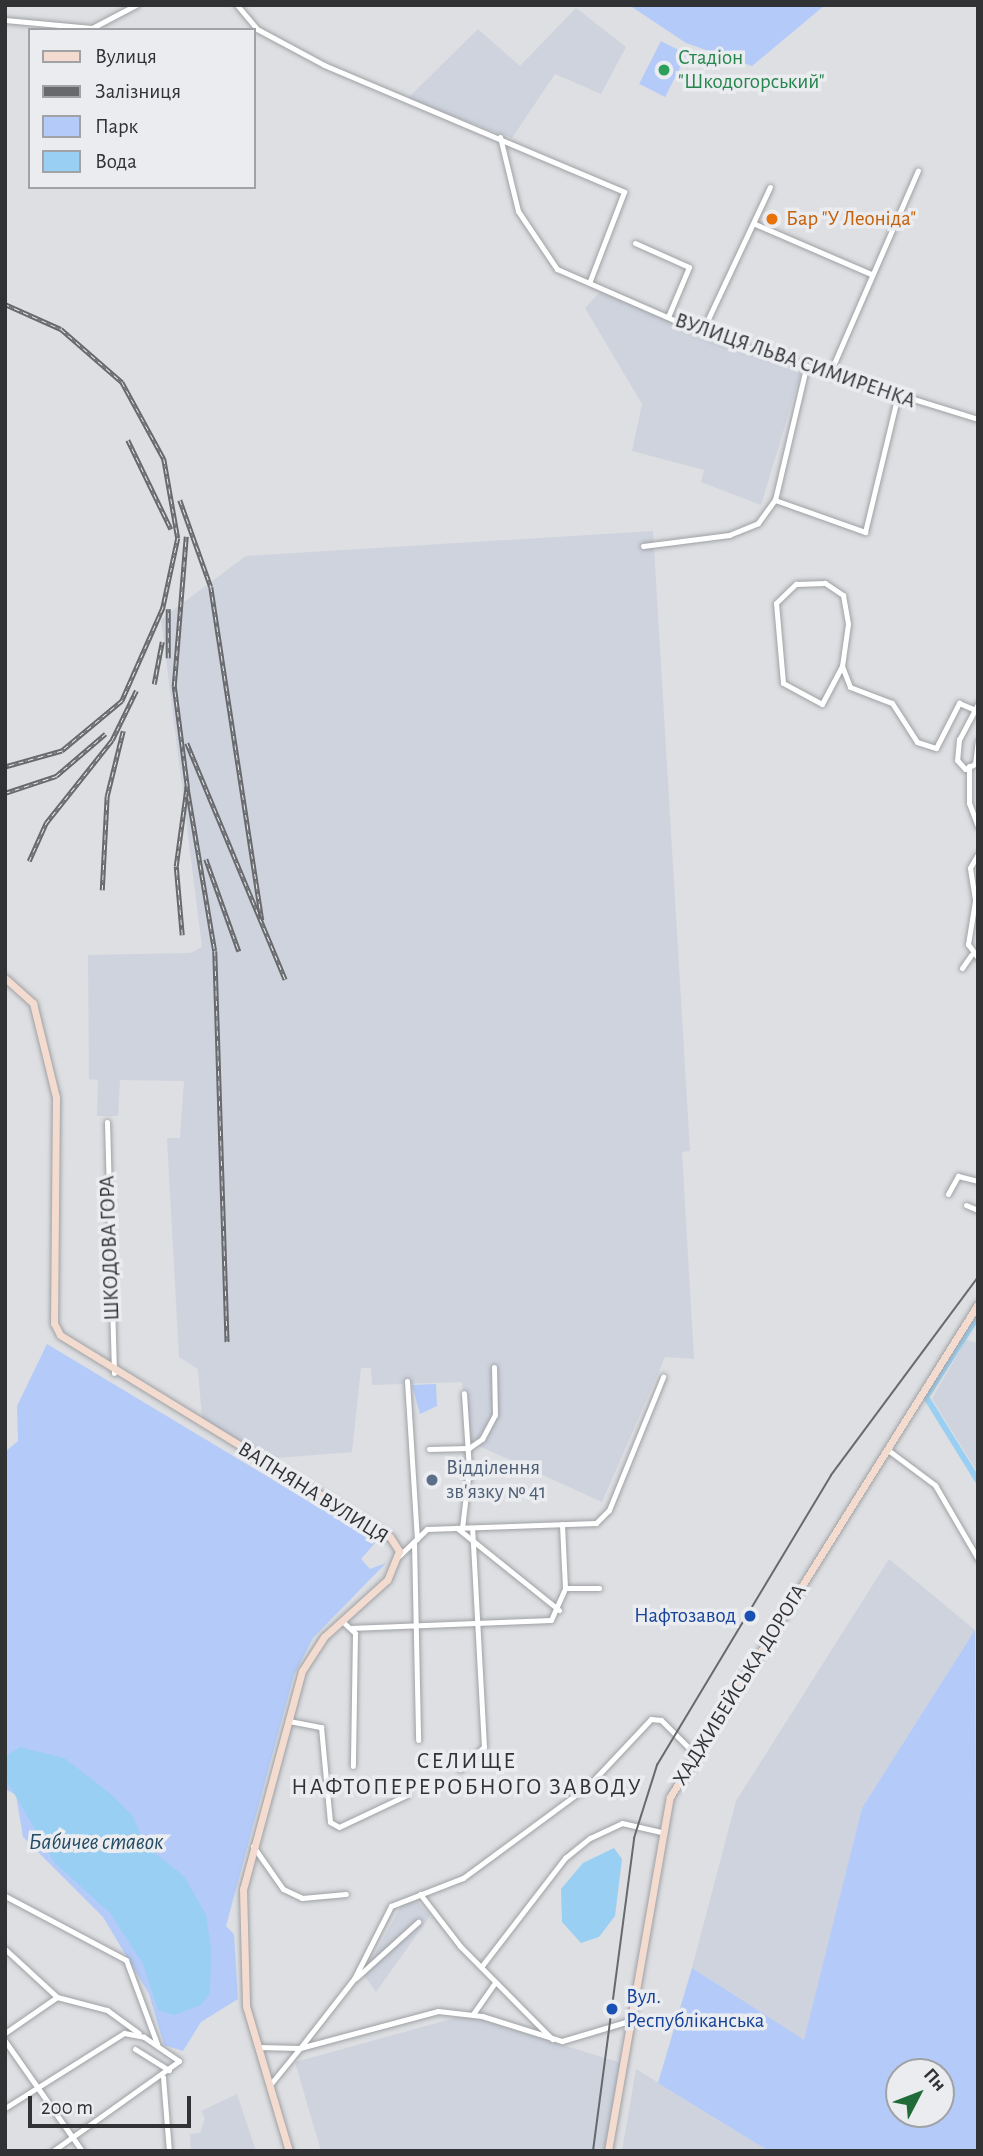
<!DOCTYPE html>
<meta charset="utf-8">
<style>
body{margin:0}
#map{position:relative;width:983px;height:2156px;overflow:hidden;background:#dddfe2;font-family:"Alegreya Sans",sans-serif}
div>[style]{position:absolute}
.built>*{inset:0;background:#ced3de}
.green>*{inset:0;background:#b4caf9;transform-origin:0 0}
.water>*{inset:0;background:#99cff2}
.canal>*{height:6px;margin:-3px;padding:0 3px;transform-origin:3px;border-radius:3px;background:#99cff2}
.roads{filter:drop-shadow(0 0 2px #9fa1a4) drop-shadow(0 0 2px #9fa1a4)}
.street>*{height:5px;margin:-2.5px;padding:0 2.5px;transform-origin:2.5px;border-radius:2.5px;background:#fff}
.secondary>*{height:7px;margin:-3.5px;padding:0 3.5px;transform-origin:3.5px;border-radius:3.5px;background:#f4dbd0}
.tram>*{height:2px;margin:-1px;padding:0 1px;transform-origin:1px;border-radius:1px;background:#68696c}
.rail>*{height:4.5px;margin-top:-2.25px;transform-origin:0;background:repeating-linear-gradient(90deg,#eaecf0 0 5px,#68696c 0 10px);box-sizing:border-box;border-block:2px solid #68696c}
.dots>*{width:19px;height:19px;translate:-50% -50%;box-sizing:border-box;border:4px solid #eaecf0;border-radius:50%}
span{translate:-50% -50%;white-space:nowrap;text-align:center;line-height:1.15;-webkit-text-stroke:7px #eaecf0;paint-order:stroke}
.leisure-label{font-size:21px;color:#27864d}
.left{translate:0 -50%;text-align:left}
.food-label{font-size:21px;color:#c56008}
.street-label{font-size:21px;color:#313234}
.service-label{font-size:21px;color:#4e5e75}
.transit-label{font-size:21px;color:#164399}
.right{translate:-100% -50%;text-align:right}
.neighbourhood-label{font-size:23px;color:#313234;letter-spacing:2px}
.water-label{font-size:23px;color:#234c64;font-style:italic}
.frame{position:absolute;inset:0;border:7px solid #313234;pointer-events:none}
.legend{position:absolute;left:28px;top:28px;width:228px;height:161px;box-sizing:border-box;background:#eaecf0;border:2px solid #a0a2a5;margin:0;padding:9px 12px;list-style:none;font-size:21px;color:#313234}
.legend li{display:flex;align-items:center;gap:14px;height:35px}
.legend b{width:35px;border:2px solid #a0a2a5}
.north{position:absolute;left:885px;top:2058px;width:70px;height:70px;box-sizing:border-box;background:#eaecf0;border:2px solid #a0a2a5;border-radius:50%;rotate:48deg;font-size:19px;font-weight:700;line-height:28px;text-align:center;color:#313234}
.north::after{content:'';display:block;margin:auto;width:24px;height:32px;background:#216b38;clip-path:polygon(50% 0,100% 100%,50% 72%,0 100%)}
.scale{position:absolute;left:28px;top:2096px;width:163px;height:32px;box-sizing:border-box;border:4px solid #313234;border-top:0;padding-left:9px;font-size:21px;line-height:24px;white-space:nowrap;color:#313234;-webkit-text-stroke:5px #eaecf0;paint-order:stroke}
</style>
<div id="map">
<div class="built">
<i style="clip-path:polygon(576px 8px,626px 47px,601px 94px,555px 74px,512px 138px,407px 99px,478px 29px,520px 66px)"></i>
<i style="clip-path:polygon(600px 292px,802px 369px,761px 505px,701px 482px,704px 470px,632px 451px,642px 404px,585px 308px)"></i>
<i style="clip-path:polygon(653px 531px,690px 1151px,682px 1152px,694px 1359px,665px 1357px,602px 1502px,468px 1441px,462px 1382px,372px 1385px,371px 1368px,361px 1368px,352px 1452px,265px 1459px,202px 1418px,198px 1369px,179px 1357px,167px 1138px,180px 1138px,184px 1081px,120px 1080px,118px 1116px,97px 1116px,98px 1080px,89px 1079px,88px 955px,190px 953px,202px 947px,161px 619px,246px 556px)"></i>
<i style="clip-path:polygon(966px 1340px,978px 1343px,978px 1473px,932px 1399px)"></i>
<i style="clip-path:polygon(889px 1559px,975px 1630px,862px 1808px,805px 2042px,692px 1968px,736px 1801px)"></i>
<i style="clip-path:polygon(417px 1901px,430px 1916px,376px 1992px,364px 1975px,403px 1902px)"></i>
<i style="clip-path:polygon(466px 2015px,621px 2063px,607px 2151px,321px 2151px,295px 2062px)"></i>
<i style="clip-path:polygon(636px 2069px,769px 2151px,622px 2151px)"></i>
<i style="clip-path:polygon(237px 2094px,256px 2151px,191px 2151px,190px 2134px,200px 2133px,205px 2118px,201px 2111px)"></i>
</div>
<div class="green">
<i style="clip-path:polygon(629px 5px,825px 5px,752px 66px,686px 43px)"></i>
<i style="left:661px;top:41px;width:29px;height:48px;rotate:27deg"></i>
<i style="clip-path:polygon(47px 1344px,376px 1542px,361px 1559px,370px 1569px,386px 1563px,313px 1638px,294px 1675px,226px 1926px,234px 1934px,238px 1999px,201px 2022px,183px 2051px,164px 2045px,149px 1994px,103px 1917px,23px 1837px,16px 1795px,5px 1789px,5px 1452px,18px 1441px,17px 1406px)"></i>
<i style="clip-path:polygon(436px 1384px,437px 1406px,420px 1414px,412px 1385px)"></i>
<i style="clip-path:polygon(evenodd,975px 1630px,978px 2151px,769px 2151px,658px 2083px,692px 1968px,804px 2040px,862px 1808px,975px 1630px,941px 2072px,941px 2114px,899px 2114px,899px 2072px,941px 2072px)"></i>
</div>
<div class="water">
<i style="clip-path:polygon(20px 1747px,64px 1758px,107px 1791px,132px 1815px,146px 1846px,184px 1876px,206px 1915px,211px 1948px,210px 1993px,201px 2005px,174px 2015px,158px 2010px,143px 1964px,110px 1913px,54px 1862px,5px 1778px,5px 1757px)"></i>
<i style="clip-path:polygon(614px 1848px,622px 1859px,615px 1916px,599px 1937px,581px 1943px,562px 1922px,561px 1889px,583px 1863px)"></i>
</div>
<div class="canal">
<i style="left:978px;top:1316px;width:96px;rotate:122.7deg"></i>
<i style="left:926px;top:1397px;width:99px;rotate:58.2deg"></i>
</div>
<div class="roads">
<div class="street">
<i style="left:237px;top:5px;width:31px;rotate:50deg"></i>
<i style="left:257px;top:29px;width:76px;rotate:28.2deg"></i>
<i style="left:324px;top:65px;width:326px;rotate:22.9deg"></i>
<i style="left:624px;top:192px;width:97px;rotate:111deg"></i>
<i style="left:5px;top:20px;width:87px;rotate:5.3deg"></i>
<i style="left:92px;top:28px;width:50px;rotate:-27.6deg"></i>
<i style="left:500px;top:137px;width:76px;rotate:76.3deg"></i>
<i style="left:518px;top:211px;width:70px;rotate:56.1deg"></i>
<i style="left:557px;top:269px;width:170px;rotate:23.6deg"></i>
<i style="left:713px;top:337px;width:277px;rotate:17.2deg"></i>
<i style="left:755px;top:224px;width:126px;rotate:23.3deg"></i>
<i style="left:635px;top:243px;width:59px;rotate:24deg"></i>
<i style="left:689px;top:267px;width:54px;rotate:112.8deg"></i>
<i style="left:702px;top:332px;width:160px;rotate:-64.9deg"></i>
<i style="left:829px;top:375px;width:223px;rotate:-66.5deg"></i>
<i style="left:775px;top:500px;width:96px;rotate:19.6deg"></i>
<i style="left:865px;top:532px;width:137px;rotate:-76.5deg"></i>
<i style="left:643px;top:546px;width:87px;rotate:-7.3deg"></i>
<i style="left:729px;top:535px;width:31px;rotate:-22deg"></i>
<i style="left:758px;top:523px;width:29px;rotate:-54deg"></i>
<i style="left:775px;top:500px;width:136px;rotate:-76.8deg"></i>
<i style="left:842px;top:666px;width:43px;rotate:117.8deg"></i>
<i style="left:822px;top:704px;width:44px;rotate:-151.7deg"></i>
<i style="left:783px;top:683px;width:80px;rotate:-95deg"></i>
<i style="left:776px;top:603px;width:28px;rotate:-44deg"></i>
<i style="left:796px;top:584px;width:29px;rotate:-2deg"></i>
<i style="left:825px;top:583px;width:22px;rotate:34deg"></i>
<i style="left:843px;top:595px;width:29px;rotate:80deg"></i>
<i style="left:848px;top:624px;width:42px;rotate:98.1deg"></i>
<i style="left:842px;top:666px;width:22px;rotate:69deg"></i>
<i style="left:850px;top:687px;width:45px;rotate:20.9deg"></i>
<i style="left:892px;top:703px;width:46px;rotate:57.3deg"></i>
<i style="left:917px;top:742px;width:20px;rotate:18deg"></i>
<i style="left:936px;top:748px;width:51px;rotate:-62.9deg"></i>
<i style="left:959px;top:703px;width:15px;rotate:23deg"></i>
<i style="left:978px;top:704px;width:40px;rotate:118deg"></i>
<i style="left:959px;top:739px;width:21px;rotate:95deg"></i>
<i style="left:957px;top:760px;width:12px;rotate:48deg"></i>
<i style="left:965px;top:769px;width:11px;rotate:-27deg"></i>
<i style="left:975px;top:764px;width:23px;rotate:-83deg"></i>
<i style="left:969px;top:766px;width:37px;rotate:90deg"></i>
<i style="left:969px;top:803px;width:25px;rotate:69deg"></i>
<i style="left:978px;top:854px;width:16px;rotate:120deg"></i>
<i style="left:970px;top:868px;width:33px;rotate:81deg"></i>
<i style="left:975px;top:901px;width:44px;rotate:99.2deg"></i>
<i style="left:968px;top:944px;width:17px;rotate:54deg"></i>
<i style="left:962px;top:968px;width:16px;rotate:-55deg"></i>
<i style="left:107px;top:1122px;width:251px;rotate:88.4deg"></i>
<i style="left:948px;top:1194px;width:21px;rotate:-61deg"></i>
<i style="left:958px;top:1176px;width:21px;rotate:14deg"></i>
<i style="left:966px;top:1205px;width:13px;rotate:23deg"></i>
<i style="left:407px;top:1381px;width:158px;rotate:86.4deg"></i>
<i style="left:429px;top:1449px;width:40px;rotate:-1.4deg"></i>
<i style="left:469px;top:1448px;width:16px;rotate:-35deg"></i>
<i style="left:482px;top:1439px;width:27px;rotate:-62deg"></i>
<i style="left:495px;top:1415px;width:48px;rotate:-91.2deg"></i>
<i style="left:888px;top:1450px;width:59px;rotate:36.7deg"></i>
<i style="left:935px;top:1485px;width:86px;rotate:59.8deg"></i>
<i style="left:457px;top:1528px;width:131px;rotate:38.8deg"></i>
<i style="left:462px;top:1528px;width:59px;rotate:-83.2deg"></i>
<i style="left:469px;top:1469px;width:76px;rotate:-93.8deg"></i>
<i style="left:414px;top:1542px;width:198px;rotate:88.8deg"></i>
<i style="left:399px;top:1556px;width:39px;rotate:-44deg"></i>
<i style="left:427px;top:1529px;width:169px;rotate:-2deg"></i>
<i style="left:596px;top:1523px;width:18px;rotate:-45deg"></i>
<i style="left:609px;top:1510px;width:144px;rotate:-67.9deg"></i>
<i style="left:565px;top:1588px;width:34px"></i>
<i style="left:342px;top:1621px;width:18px;rotate:43deg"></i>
<i style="left:355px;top:1633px;width:133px;rotate:90.9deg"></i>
<i style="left:350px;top:1628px;width:201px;rotate:-2.3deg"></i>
<i style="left:551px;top:1620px;width:35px;rotate:-66deg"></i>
<i style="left:565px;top:1588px;width:64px;rotate:-92.7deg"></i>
<i style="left:289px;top:1721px;width:33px;rotate:11deg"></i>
<i style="left:321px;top:1727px;width:95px;rotate:84.6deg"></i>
<i style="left:330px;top:1822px;width:10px;rotate:29deg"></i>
<i style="left:339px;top:1827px;width:75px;rotate:-25.2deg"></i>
<i style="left:460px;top:1769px;width:33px;rotate:-43deg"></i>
<i style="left:484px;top:1747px;width:219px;rotate:-93.1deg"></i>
<i style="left:253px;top:1846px;width:52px;rotate:55.1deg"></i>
<i style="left:283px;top:1889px;width:21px;rotate:25deg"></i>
<i style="left:302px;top:1898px;width:44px;rotate:-5.2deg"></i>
<i style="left:420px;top:1894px;width:66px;rotate:52.4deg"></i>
<i style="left:460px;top:1946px;width:131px;rotate:45.3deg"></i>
<i style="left:5px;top:1896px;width:137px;rotate:27.9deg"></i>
<i style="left:126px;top:1960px;width:90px;rotate:69.7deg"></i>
<i style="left:5px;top:1949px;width:71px;rotate:42.7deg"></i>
<i style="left:57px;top:1997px;width:52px;rotate:14.6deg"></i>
<i style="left:107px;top:2010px;width:39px;rotate:36deg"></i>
<i style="left:481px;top:1967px;width:138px;rotate:-52.4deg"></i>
<i style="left:565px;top:1858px;width:32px;rotate:-39deg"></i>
<i style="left:590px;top:1838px;width:35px;rotate:-25deg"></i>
<i style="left:622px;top:1823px;width:40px;rotate:13deg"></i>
<i style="left:356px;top:1978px;width:84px;rotate:-42.1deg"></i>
<i style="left:473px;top:2014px;width:38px;rotate:-55deg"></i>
<i style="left:5px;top:2033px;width:63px;rotate:-34.7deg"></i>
<i style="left:5px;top:2041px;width:134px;rotate:55deg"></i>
<i style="left:258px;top:2047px;width:42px;rotate:1.4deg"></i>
<i style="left:300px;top:2048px;width:88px;rotate:-52deg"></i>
<i style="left:354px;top:1979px;width:82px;rotate:-63.1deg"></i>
<i style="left:391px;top:1906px;width:77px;rotate:-21.3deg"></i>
<i style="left:463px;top:1878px;width:155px;rotate:-36.4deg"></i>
<i style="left:588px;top:1786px;width:92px;rotate:-46.8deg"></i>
<i style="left:651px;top:1719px;width:10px;rotate:6deg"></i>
<i style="left:661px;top:1720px;width:48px;rotate:45deg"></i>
<i style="left:135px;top:2049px;width:40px;rotate:32deg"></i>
<i style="left:163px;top:2077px;width:74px;rotate:85.4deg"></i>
<i style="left:269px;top:2086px;width:49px;rotate:-50.8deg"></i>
<i style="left:300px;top:2048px;width:143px;rotate:-15deg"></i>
<i style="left:438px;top:2011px;width:44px;rotate:6.5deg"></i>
<i style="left:482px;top:2016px;width:84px;rotate:17.4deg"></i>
<i style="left:562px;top:2041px;width:70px;rotate:-16.6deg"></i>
<i style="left:5px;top:2108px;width:141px;rotate:-32.2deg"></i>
<i style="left:124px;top:2033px;width:20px;rotate:11deg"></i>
<i style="left:144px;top:2037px;width:42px;rotate:34.4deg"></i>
<i style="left:179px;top:2061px;width:155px;rotate:144.5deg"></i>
</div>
<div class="secondary">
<i style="left:5px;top:978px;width:38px;rotate:42deg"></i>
<i style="left:33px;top:1003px;width:97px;rotate:76.3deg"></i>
<i style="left:56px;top:1097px;width:226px;rotate:90.5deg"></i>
<i style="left:54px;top:1323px;width:13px;rotate:63deg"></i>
<i style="left:60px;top:1335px;width:387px;rotate:31.5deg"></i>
<i style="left:390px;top:1537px;width:17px;rotate:57deg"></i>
<i style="left:399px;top:1551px;width:31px;rotate:112deg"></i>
<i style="left:387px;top:1580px;width:85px;rotate:137.9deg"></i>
<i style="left:324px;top:1637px;width:40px;rotate:122.9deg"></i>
<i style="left:302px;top:1671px;width:226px;rotate:105.1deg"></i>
<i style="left:243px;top:1889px;width:117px;rotate:88.5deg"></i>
<i style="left:246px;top:2006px;width:151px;rotate:73.5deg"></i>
<i style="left:608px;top:2151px;width:359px;rotate:-80.1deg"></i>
<i style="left:670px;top:1797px;width:581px;rotate:-58.01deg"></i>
</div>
</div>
<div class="tram">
<i style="left:593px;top:2151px;width:316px;rotate:-82.5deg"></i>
<i style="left:634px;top:1838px;width:77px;rotate:-72.5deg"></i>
<i style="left:657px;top:1765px;width:338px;rotate:-59deg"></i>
<i style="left:831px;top:1475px;width:247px;rotate:-53.4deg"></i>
</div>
<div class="rail">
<i style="left:5px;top:304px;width:61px;rotate:24.1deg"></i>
<i style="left:61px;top:329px;width:81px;rotate:41deg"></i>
<i style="left:122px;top:382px;width:88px;rotate:61.4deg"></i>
<i style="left:164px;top:459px;width:80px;rotate:80deg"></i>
<i style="left:178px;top:538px;width:72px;rotate:102.1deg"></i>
<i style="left:163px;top:608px;width:102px;rotate:113.8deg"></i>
<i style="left:122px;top:701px;width:78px;rotate:140.2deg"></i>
<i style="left:62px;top:751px;width:59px;rotate:164.3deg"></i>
<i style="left:128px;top:440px;width:99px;rotate:64.2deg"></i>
<i style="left:180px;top:500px;width:92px;rotate:70.4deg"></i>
<i style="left:211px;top:587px;width:337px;rotate:81.3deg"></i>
<i style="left:168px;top:658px;width:49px;rotate:-90deg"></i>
<i style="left:154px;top:684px;width:43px;rotate:-79.2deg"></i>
<i style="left:187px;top:743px;width:256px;rotate:67.4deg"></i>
<i style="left:187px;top:786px;width:167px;rotate:80.4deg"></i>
<i style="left:215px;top:951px;width:391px;rotate:88.2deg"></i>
<i style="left:5px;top:793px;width:54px;rotate:-18.4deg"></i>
<i style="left:56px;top:776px;width:65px;rotate:-40.6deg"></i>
<i style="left:206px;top:859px;width:98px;rotate:70.3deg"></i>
<i style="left:29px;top:861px;width:42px;rotate:-65.9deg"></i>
<i style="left:46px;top:823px;width:106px;rotate:-51.5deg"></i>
<i style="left:112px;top:740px;width:55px;rotate:-63.9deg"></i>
<i style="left:102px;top:890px;width:94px;rotate:-87deg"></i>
<i style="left:107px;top:796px;width:67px;rotate:-76.2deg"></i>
<i style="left:182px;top:935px;width:69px;rotate:-95deg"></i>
<i style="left:176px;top:866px;width:81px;rotate:-82.2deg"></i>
<i style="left:187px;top:786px;width:101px;rotate:-97.4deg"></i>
<i style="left:174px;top:686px;width:150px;rotate:-85.4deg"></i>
</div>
<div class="dots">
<i style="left:664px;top:70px;background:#2e9e5b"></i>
<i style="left:772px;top:219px;background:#e8710a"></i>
<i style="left:432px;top:1480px;background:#5c6f8a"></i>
<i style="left:750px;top:1616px;background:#1a4fb4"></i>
<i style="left:612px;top:2009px;background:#1a4fb4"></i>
</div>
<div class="leisure-label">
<span class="left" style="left:678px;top:70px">Стадіон<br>"Шкодогорський"</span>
</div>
<div class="food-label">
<span class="left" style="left:786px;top:219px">Бар "У Леоніда"</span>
</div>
<div class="street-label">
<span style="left:795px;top:361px;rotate:19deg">ВУЛИЦЯ ЛЬВА СИМИРЕНКА</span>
<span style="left:110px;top:1248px;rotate:-92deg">ШКОДОВА ГОРА</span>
<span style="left:313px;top:1493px;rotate:32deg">ВАПНЯНА ВУЛИЦЯ</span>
<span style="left:740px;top:1685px;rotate:-58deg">ХАДЖИБЕЙСЬКА ДОРОГА</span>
</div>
<div class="service-label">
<span class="left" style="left:446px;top:1480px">Відділення<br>зв'язку № 41</span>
</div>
<div class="transit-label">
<span class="right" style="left:736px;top:1616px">Нафтозавод</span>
<span class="left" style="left:626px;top:2009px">Вул.<br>Республіканська</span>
</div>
<div class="neighbourhood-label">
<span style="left:467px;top:1775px">СЕЛИЩЕ<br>НАФТОПЕРЕРОБНОГО ЗАВОДУ</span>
</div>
<div class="water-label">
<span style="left:96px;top:1843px">Бабичев ставок</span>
</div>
<div class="frame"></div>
<ul class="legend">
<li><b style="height:9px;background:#f4dbd0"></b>Вулиця</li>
<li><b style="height:9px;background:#68696c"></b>Залізниця</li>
<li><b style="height:19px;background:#b4caf9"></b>Парк</li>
<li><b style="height:19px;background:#99cff2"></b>Вода</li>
</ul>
<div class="north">Пн</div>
<div class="scale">200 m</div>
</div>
